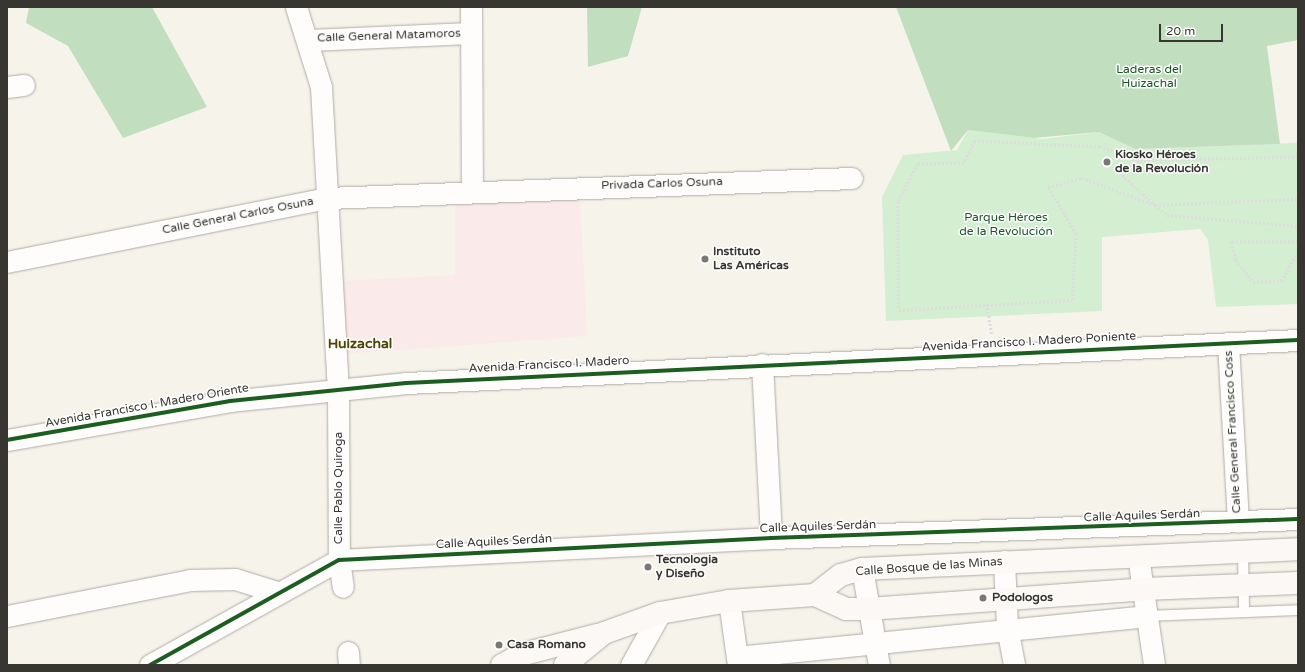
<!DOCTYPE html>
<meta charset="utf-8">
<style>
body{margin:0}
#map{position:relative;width:1305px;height:672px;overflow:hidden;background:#f6f3eb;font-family:"Varela Round",sans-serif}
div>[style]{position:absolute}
.commercial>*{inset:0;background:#faeae9}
.green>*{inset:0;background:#d4eed2}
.forest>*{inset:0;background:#c1dfbf}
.path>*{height:2.5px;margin-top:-1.25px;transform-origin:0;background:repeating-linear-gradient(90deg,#dddddb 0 2px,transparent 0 4px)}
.roads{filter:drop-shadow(0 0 1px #aeaca6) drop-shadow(0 0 1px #aeaca6)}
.lane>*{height:10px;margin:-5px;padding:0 5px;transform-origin:5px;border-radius:5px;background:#fefdfc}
.street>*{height:21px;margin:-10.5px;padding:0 10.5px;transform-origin:10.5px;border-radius:10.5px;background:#fefdfc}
.secondary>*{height:22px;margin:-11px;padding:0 11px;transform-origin:11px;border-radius:11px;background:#fbf8f6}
.cycleway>*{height:4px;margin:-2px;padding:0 2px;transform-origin:2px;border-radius:2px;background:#1b5e20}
.dots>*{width:11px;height:11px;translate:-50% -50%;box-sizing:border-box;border:2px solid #fff;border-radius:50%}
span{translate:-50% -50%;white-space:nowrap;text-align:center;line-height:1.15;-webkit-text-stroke:3px #fff;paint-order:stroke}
.street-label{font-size:12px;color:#383631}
.park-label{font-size:12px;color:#1b5626}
.poi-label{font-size:12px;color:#383631;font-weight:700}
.left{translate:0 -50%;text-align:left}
.quarter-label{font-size:14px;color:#504300;font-weight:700}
.frame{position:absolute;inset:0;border:8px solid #383631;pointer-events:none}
.scale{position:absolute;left:1159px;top:24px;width:64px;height:18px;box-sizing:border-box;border:2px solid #383631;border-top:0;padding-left:5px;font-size:12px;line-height:14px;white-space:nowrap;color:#383631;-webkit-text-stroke:3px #fff;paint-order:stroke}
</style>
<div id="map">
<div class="commercial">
<i style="clip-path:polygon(580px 194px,587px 336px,344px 354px,344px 281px,455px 275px,455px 199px)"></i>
</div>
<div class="green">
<i style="clip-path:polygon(968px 130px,1042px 139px,1099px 132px,1135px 149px,1298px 143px,1298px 304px,1216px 307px,1208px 240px,1200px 229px,1102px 237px,1102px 311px,886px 321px,882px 197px,903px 155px,957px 150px)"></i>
</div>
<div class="forest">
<i style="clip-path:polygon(29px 7px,152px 7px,207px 107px,123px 138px,68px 46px,26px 23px)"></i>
<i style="clip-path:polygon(587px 7px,642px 7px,628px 56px,588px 67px)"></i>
<i style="clip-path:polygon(896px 7px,1298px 7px,1298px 40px,1267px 46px,1280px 144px,1135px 149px,1099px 132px,1034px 138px,968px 130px,951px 151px)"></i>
</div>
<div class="path">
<i style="left:1298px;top:157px;width:159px;rotate:178.6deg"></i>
<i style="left:1139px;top:161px;width:41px;rotate:-160.3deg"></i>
<i style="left:1100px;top:147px;width:125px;rotate:-177.3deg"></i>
<i style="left:975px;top:141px;width:25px;rotate:117deg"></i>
<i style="left:964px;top:163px;width:46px;rotate:178.8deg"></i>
<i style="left:918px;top:164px;width:43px;rotate:117.8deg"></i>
<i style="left:898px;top:202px;width:108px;rotate:89.5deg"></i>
<i style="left:899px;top:310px;width:173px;rotate:-3.3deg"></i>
<i style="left:1072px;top:300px;width:66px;rotate:-86.5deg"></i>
<i style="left:1076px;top:234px;width:55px;rotate:-120.8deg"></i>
<i style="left:1048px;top:187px;width:35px;rotate:-15deg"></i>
<i style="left:1082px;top:178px;width:78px;rotate:20.3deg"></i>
<i style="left:1155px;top:205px;width:16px;rotate:40deg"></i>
<i style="left:1167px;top:215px;width:131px;rotate:4.8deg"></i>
<i style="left:1139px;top:161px;width:22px;rotate:141deg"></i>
<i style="left:1122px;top:175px;width:45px;rotate:42.3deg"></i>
<i style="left:1155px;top:205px;width:143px;rotate:-2.4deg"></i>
<i style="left:1298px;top:242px;width:67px;rotate:180deg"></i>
<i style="left:1231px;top:242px;width:19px;rotate:74deg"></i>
<i style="left:1236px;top:260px;width:28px;rotate:52deg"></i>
<i style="left:1253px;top:282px;width:28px;rotate:-2deg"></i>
<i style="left:1281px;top:281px;width:34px;rotate:-60deg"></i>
<i style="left:987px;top:304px;width:30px;rotate:81deg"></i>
</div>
<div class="roads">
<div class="lane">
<i style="left:1243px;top:552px;width:60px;rotate:89deg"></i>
<i style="left:1145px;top:616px;width:153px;rotate:-2.2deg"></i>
</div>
<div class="street">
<i style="left:296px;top:7px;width:84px;rotate:72.6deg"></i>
<i style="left:321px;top:87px;width:302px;rotate:86.8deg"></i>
<i style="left:338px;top:389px;width:171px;rotate:89.7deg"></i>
<i style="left:339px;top:560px;width:27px;rotate:82deg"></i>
<i style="left:471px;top:7px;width:183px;rotate:89.7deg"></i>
<i style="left:308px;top:40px;width:163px;rotate:-2.5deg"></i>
<i style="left:7px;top:87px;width:17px;rotate:-7deg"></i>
<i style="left:7px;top:262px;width:326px;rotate:-11.3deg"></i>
<i style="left:327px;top:198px;width:525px;rotate:-2.18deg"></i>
<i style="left:1228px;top:343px;width:179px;rotate:86.8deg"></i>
<i style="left:762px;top:364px;width:174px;rotate:87deg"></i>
<i style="left:7px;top:440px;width:226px;rotate:-9.9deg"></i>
<i style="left:230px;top:401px;width:177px;rotate:-5.8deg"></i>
<i style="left:406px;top:383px;width:893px;rotate:-2.76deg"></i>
<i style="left:1138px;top:556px;width:110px;rotate:81.6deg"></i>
<i style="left:1004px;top:561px;width:67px;rotate:87.4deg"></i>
<i style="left:1007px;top:628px;width:38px;rotate:79deg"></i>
<i style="left:862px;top:569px;width:97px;rotate:80deg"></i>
<i style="left:729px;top:601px;width:65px;rotate:82deg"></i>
<i style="left:7px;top:616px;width:187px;rotate:-11.1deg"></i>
<i style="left:190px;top:580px;width:45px;rotate:-1.3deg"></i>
<i style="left:235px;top:579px;width:44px;rotate:17.2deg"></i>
<i style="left:348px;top:652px;width:13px;rotate:86deg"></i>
<i style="left:737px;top:657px;width:410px;rotate:-5.7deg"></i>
<i style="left:150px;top:665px;width:216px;rotate:-29.1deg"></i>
<i style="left:339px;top:560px;width:433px;rotate:-2.9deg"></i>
<i style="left:771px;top:538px;width:527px;rotate:-2.06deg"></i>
<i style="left:631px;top:665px;width:60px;rotate:-60.9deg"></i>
</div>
<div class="secondary">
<i style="left:815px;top:595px;width:33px;rotate:-38deg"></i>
<i style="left:841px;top:575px;width:22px;rotate:-16deg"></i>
<i style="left:862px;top:569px;width:436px;rotate:-2.6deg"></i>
<i style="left:502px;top:665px;width:21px;rotate:-29deg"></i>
<i style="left:520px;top:655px;width:80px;rotate:-14.6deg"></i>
<i style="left:565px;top:665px;width:50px;rotate:-39.4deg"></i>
<i style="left:604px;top:633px;width:59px;rotate:-19.7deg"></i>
<i style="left:660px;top:613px;width:70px;rotate:-9.9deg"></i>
<i style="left:729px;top:601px;width:86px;rotate:-4deg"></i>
<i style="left:815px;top:595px;width:34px;rotate:24deg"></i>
<i style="left:846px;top:609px;width:22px"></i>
<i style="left:868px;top:609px;width:277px;rotate:-4.1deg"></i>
<i style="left:1144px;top:589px;width:154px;rotate:-2.2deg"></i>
</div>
</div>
<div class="cycleway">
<i style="left:7px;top:440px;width:226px;rotate:-9.9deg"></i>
<i style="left:230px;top:401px;width:177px;rotate:-5.8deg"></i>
<i style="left:406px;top:383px;width:893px;rotate:-2.76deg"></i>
<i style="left:150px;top:665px;width:216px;rotate:-29.1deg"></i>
<i style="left:339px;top:560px;width:433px;rotate:-2.9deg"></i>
<i style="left:771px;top:538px;width:527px;rotate:-2.06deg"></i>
</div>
<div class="dots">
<i style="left:1107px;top:162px;background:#7a7872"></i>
<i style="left:705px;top:259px;background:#7a7872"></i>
<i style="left:648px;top:567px;background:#7a7872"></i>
<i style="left:983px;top:598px;background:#7a7872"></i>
<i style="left:499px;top:645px;background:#7a7872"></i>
</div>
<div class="street-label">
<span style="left:389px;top:36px;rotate:-2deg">Calle General Matamoros</span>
<span style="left:662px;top:184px;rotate:-2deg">Privada Carlos Osuna</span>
<span style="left:238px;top:216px;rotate:-11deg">Calle General Carlos Osuna</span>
<span style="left:1029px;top:342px;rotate:-3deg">Avenida Francisco I. Madero Poniente</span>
<span style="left:549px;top:365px;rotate:-3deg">Avenida Francisco I. Madero</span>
<span style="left:147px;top:406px;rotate:-10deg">Avenida Francisco I. Madero Oriente</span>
<span style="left:1233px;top:432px;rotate:-93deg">Calle General Francisco Coss</span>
<span style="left:339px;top:488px;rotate:-90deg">Calle Pablo Quiroga</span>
<span style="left:1142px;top:516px;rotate:-2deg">Calle Aquiles Serdán</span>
<span style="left:818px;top:527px;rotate:-2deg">Calle Aquiles Serdán</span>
<span style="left:494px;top:542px;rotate:-3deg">Calle Aquiles Serdán</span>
<span style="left:929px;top:567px;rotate:-4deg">Calle Bosque de las Minas</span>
</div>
<div class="park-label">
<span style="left:1149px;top:77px">Laderas del<br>Huizachal</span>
<span style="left:1006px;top:225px">Parque Héroes<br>de la Revolución</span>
</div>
<div class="poi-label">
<span class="left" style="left:1115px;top:162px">Kiosko Héroes<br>de la Revolución</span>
<span class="left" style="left:713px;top:259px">Instituto<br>Las Américas</span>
<span class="left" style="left:656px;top:567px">Tecnologia<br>y Diseño</span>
<span class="left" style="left:992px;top:598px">Podologos</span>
<span class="left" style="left:507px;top:645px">Casa Romano</span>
</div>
<div class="quarter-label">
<span style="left:360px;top:344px">Huizachal</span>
</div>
<div class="frame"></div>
<div class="scale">20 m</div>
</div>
